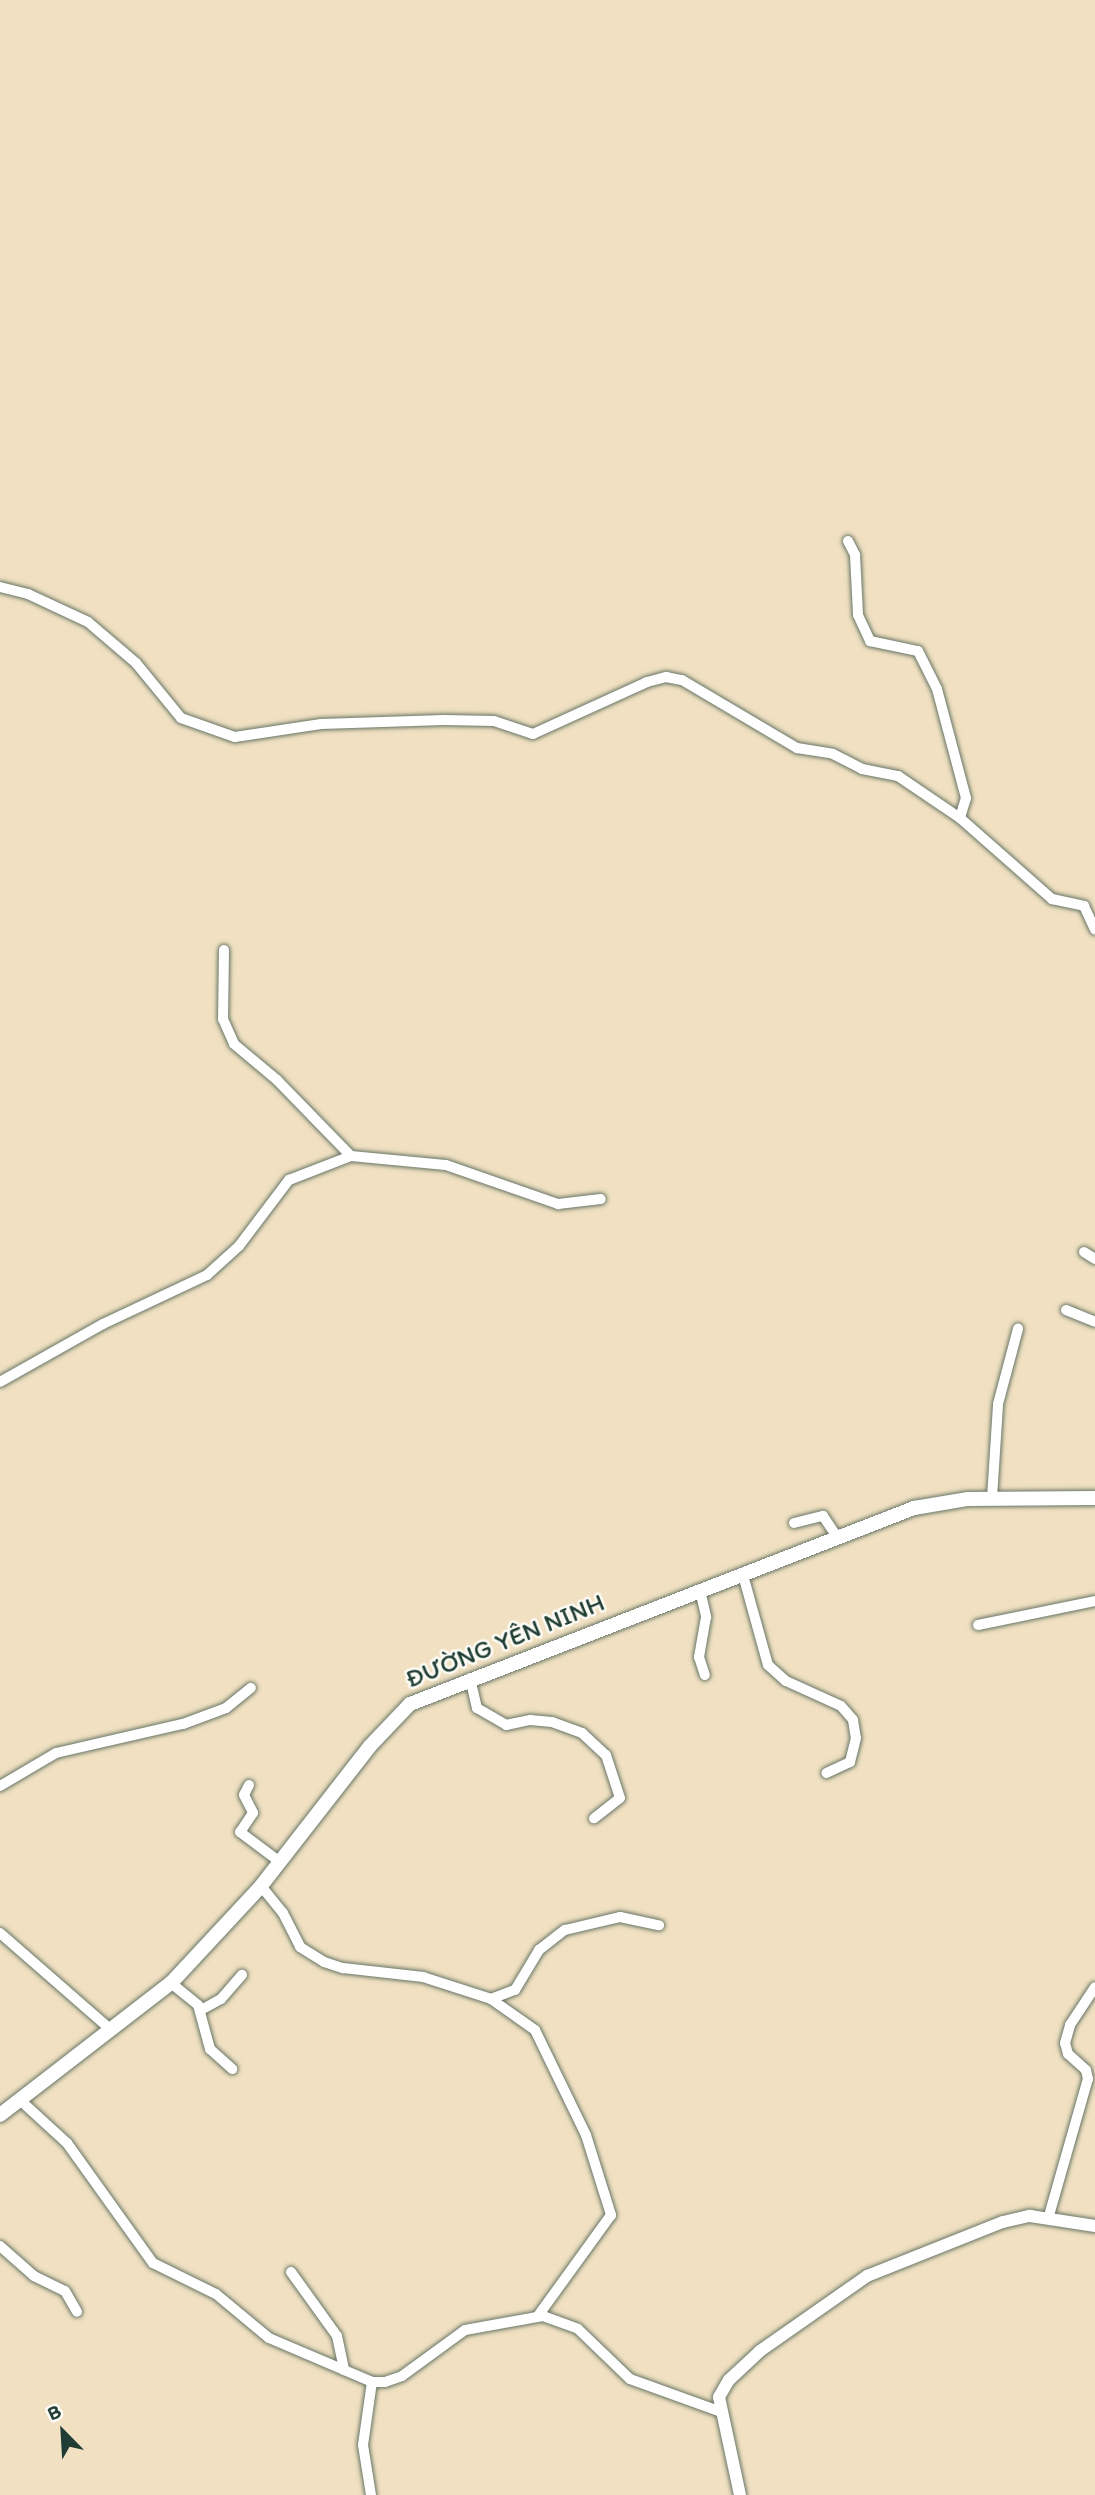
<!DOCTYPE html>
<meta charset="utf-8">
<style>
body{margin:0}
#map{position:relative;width:1095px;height:2495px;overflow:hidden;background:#f1e1c2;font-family:Itim,sans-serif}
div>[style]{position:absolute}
.roads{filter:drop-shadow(0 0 2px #687666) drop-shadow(0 0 2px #687666)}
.street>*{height:10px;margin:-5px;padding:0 5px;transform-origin:5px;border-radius:5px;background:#fff}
.secondary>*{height:12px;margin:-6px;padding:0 6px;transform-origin:6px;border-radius:6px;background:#fff}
.primary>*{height:14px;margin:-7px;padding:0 7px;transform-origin:7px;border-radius:7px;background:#fff}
span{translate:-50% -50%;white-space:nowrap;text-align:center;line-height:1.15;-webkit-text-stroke:5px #fdfcf7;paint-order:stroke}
.street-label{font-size:26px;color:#1f3d34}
.north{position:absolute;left:28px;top:2397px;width:70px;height:70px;-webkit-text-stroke:5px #fdfcf7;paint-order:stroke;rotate:336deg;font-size:19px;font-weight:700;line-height:28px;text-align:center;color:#1f3d34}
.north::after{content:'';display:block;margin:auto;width:24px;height:32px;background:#1f3d34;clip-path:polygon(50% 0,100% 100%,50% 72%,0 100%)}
</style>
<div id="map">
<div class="roads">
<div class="street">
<i style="left:848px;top:541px;width:16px;rotate:63deg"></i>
<i style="left:855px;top:555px;width:60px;rotate:87.1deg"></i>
<i style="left:858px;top:615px;width:29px;rotate:65deg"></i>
<i style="left:870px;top:641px;width:49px;rotate:11.8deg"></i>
<i style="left:918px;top:651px;width:42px;rotate:63.4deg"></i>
<i style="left:937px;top:689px;width:113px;rotate:75.1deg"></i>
<i style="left:966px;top:798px;width:21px;rotate:107deg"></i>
<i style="left:0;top:587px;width:29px;rotate:14deg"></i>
<i style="left:28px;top:594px;width:66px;rotate:25deg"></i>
<i style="left:88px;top:622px;width:63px;rotate:40.5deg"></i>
<i style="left:136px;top:663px;width:71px;rotate:50.7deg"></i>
<i style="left:181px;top:718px;width:57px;rotate:19.4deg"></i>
<i style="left:235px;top:737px;width:87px;rotate:-8.6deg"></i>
<i style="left:321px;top:724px;width:123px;rotate:-1.9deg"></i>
<i style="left:444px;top:720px;width:50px;rotate:1.1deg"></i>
<i style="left:494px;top:721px;width:41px;rotate:18.4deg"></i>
<i style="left:533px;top:734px;width:125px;rotate:-24.5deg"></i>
<i style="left:647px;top:682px;width:20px;rotate:-15deg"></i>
<i style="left:666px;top:677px;width:16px;rotate:11deg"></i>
<i style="left:682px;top:680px;width:134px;rotate:30.6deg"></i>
<i style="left:797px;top:748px;width:36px;rotate:9deg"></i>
<i style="left:833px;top:754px;width:33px;rotate:27deg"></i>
<i style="left:862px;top:769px;width:37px;rotate:11deg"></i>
<i style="left:898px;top:776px;width:75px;rotate:34.1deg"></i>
<i style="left:960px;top:818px;width:123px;rotate:41.4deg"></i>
<i style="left:1052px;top:899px;width:33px;rotate:12deg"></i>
<i style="left:1084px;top:906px;width:26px;rotate:65deg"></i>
<i style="left:224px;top:950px;width:69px;rotate:90.8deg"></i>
<i style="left:223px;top:1019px;width:27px;rotate:66deg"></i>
<i style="left:234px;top:1044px;width:56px;rotate:39.9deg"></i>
<i style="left:277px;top:1080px;width:106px;rotate:45.8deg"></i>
<i style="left:351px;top:1156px;width:95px;rotate:5.4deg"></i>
<i style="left:446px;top:1165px;width:119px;rotate:19.2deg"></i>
<i style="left:558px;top:1204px;width:43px;rotate:-6.6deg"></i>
<i style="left:1084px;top:1252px;width:13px;rotate:32deg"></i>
<i style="left:1066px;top:1310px;width:31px;rotate:22deg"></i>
<i style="left:0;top:1382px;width:118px;rotate:-29.4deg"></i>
<i style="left:103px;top:1324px;width:115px;rotate:-25.2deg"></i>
<i style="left:207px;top:1275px;width:43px;rotate:-42.2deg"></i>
<i style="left:239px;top:1246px;width:83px;rotate:-52.9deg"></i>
<i style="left:289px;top:1180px;width:66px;rotate:-21.2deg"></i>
<i style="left:992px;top:1498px;width:94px;rotate:-86.3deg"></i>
<i style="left:998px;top:1404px;width:78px;rotate:-75.1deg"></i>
<i style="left:794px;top:1523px;width:30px;rotate:-14deg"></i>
<i style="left:823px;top:1516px;width:25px;rotate:56deg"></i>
<i style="left:743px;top:1575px;width:93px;rotate:74.5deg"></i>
<i style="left:768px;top:1665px;width:24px;rotate:42deg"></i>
<i style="left:786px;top:1681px;width:60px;rotate:24.4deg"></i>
<i style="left:841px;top:1706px;width:18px;rotate:49deg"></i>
<i style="left:853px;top:1720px;width:18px;rotate:81deg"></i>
<i style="left:856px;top:1738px;width:25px;rotate:104deg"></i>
<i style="left:850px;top:1762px;width:26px;rotate:155deg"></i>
<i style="left:700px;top:1590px;width:28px;rotate:77deg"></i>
<i style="left:706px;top:1617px;width:41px;rotate:99.9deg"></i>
<i style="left:699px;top:1657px;width:19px;rotate:72deg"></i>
<i style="left:978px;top:1625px;width:119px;rotate:-11.6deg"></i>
<i style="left:470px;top:1678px;width:31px;rotate:77deg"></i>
<i style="left:477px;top:1708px;width:34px;rotate:30deg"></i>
<i style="left:506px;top:1725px;width:25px;rotate:-12deg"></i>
<i style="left:530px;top:1720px;width:22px;rotate:5deg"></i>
<i style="left:552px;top:1722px;width:32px;rotate:20deg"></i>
<i style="left:582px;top:1733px;width:33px;rotate:43deg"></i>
<i style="left:606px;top:1755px;width:45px;rotate:72deg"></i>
<i style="left:620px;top:1798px;width:33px;rotate:142deg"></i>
<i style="left:249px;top:1785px;width:11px;rotate:117deg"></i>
<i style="left:244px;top:1795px;width:20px;rotate:63deg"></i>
<i style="left:253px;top:1813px;width:23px;rotate:124deg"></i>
<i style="left:240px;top:1832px;width:50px;rotate:36.9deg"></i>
<i style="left:0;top:1786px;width:65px;rotate:-30.5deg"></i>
<i style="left:56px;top:1753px;width:130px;rotate:-12.9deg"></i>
<i style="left:183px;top:1724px;width:46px;rotate:-20.4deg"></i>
<i style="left:226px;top:1708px;width:32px;rotate:-39deg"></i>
<i style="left:261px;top:1886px;width:35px;rotate:51deg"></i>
<i style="left:283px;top:1913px;width:38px;rotate:63deg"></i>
<i style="left:300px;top:1947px;width:28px;rotate:32deg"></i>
<i style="left:324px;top:1962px;width:20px;rotate:18deg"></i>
<i style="left:343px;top:1968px;width:81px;rotate:6.4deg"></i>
<i style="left:423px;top:1977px;width:71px;rotate:17.9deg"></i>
<i style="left:491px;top:1999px;width:26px;rotate:-21deg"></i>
<i style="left:515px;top:1990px;width:47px;rotate:-59deg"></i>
<i style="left:539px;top:1950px;width:33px;rotate:-38deg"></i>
<i style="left:565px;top:1930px;width:57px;rotate:-13.3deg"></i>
<i style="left:620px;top:1917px;width:40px;rotate:12deg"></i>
<i style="left:0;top:1933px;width:146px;rotate:41.1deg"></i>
<i style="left:171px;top:1983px;width:35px;rotate:39deg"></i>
<i style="left:198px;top:2005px;width:46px;rotate:74.7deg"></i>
<i style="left:210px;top:2049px;width:30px;rotate:42deg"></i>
<i style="left:491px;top:1999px;width:54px;rotate:35.2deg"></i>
<i style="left:535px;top:2030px;width:117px;rotate:64.1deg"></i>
<i style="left:586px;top:2135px;width:84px;rotate:72.6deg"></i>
<i style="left:611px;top:2215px;width:125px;rotate:125.9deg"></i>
<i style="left:201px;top:2010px;width:23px;rotate:-29deg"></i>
<i style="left:221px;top:1999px;width:32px;rotate:-49deg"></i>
<i style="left:20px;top:2100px;width:64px;rotate:42.5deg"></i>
<i style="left:67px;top:2143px;width:148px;rotate:54.4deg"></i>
<i style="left:153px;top:2263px;width:70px;rotate:26.2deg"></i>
<i style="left:216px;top:2294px;width:69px;rotate:39.7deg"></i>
<i style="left:269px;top:2338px;width:112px;rotate:23.1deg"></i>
<i style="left:372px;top:2382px;width:13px"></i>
<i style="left:385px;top:2382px;width:18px;rotate:-19deg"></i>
<i style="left:402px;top:2376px;width:78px;rotate:-36.1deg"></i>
<i style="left:465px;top:2330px;width:79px;rotate:-10.2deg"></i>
<i style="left:543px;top:2316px;width:37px;rotate:20deg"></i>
<i style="left:578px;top:2329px;width:72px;rotate:43.9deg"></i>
<i style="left:630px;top:2379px;width:95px;rotate:19.8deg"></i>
<i style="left:1048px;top:2219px;width:146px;rotate:-74.1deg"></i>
<i style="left:1088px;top:2079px;width:9px;rotate:-103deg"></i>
<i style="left:1086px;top:2070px;width:24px;rotate:-138deg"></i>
<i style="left:1068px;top:2054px;width:11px;rotate:-105deg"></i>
<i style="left:1065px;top:2043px;width:19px;rotate:-74deg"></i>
<i style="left:1070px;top:2025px;width:45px;rotate:-56.7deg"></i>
<i style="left:0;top:2246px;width:45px;rotate:41.4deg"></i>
<i style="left:34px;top:2276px;width:34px;rotate:26deg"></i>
<i style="left:65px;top:2291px;width:24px;rotate:60deg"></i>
<i style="left:291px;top:2272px;width:79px;rotate:54.3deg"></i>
<i style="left:337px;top:2336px;width:35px;rotate:78deg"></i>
<i style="left:371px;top:2495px;width:51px;rotate:-99.1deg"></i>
<i style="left:363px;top:2445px;width:64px;rotate:-81.9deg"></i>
</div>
<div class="secondary">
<i style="left:740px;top:2495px;width:100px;rotate:-102.1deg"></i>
<i style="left:719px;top:2397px;width:20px;rotate:-60deg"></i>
<i style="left:729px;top:2380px;width:42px;rotate:-43.1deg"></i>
<i style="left:760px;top:2351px;width:131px;rotate:-35deg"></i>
<i style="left:867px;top:2276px;width:146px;rotate:-21.7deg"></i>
<i style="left:1003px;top:2222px;width:28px;rotate:-13deg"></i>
<i style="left:1030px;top:2216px;width:66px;rotate:8.7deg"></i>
</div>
<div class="primary">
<i style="left:0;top:2115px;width:216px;rotate:-37.7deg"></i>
<i style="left:171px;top:1983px;width:132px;rotate:-47.1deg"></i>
<i style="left:261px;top:1886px;width:177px;rotate:-52.1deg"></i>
<i style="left:370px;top:1746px;width:58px;rotate:-46.4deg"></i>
<i style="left:410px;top:1704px;width:541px;rotate:-21.25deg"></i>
<i style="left:914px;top:1508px;width:55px;rotate:-9.5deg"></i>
<i style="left:968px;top:1499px;width:127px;rotate:-0.5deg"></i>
</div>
</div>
<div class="street-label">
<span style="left:505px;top:1641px;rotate:-22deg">ĐƯỜNG YÊN NINH</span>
</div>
<div class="north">B</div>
</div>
